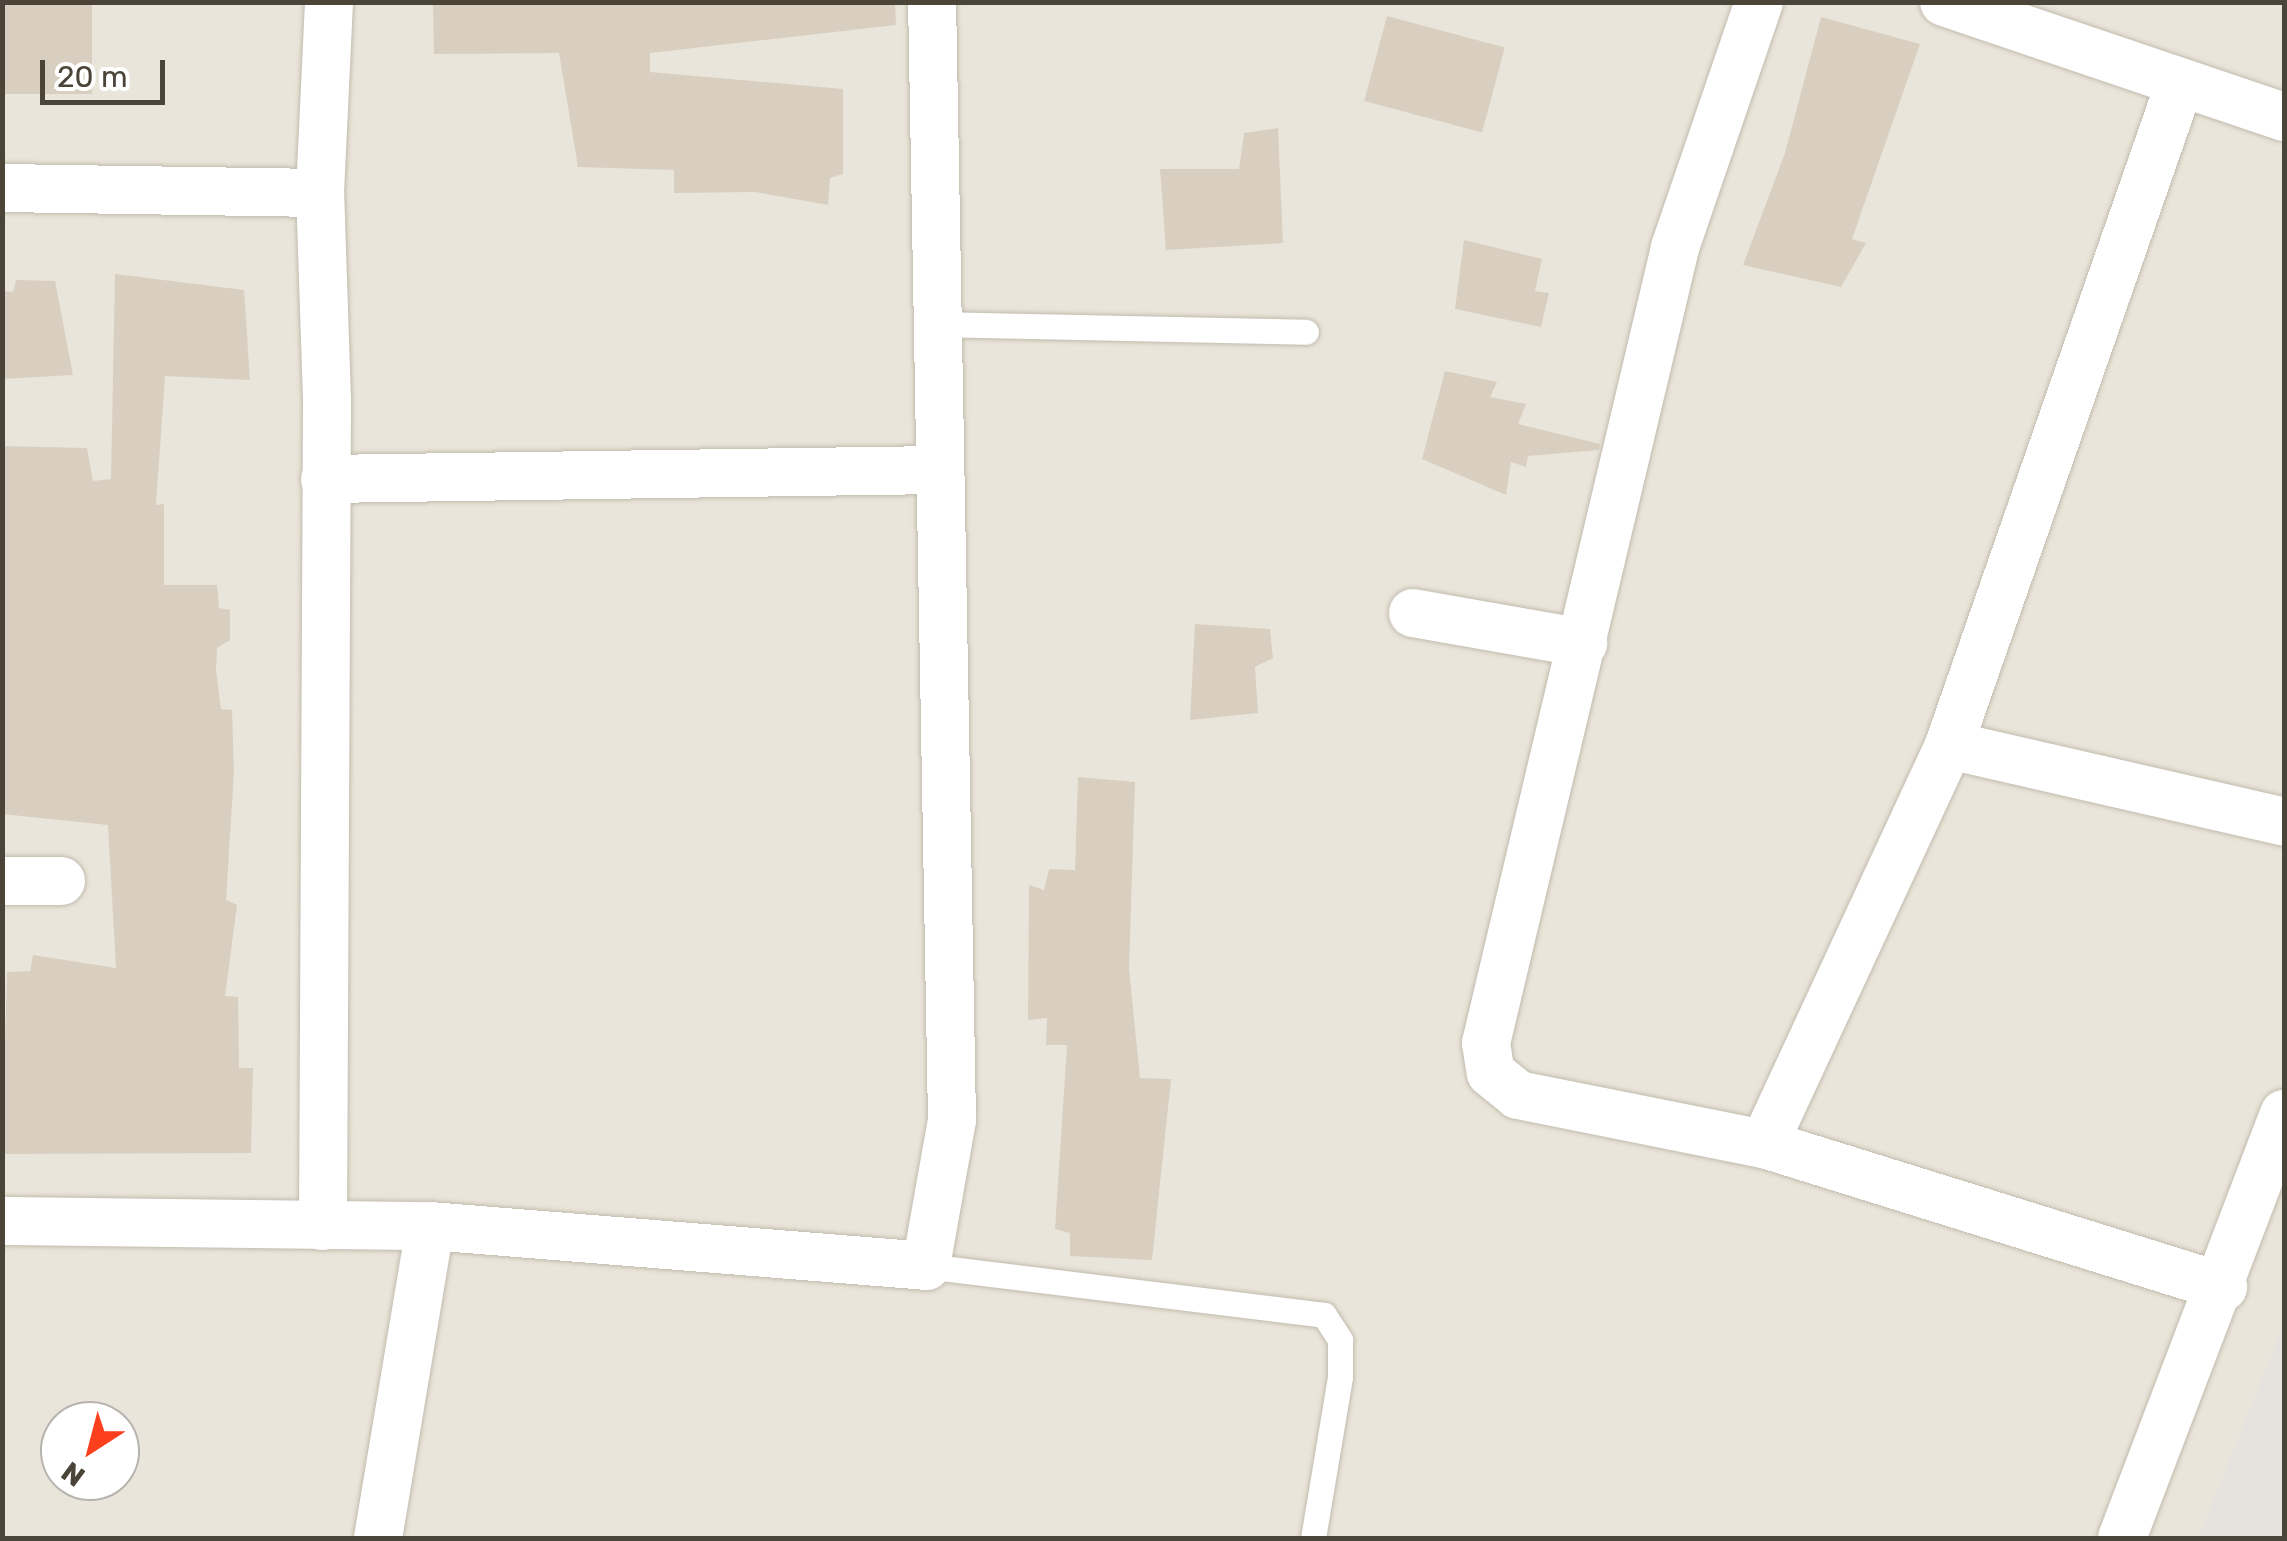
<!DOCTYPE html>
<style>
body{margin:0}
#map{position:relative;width:2287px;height:1541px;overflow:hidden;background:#f6f3ec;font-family:Rubik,sans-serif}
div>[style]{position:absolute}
.residential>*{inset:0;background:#eae5da}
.industrial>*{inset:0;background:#e6e2dd}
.building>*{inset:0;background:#d8cfc1;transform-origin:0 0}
.roads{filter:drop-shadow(0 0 2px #c2bbae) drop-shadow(0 0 2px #c2bbae)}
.lane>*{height:25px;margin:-12.5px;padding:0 12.5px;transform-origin:12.5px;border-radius:12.5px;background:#fff}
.street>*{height:48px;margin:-24px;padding:0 24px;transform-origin:24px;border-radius:24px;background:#fff}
span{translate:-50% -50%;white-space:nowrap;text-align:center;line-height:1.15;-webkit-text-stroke:9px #fff;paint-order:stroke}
.frame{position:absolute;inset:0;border:5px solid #4b4439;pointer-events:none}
.north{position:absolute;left:40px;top:1401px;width:100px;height:100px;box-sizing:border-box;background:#fff;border:2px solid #b7b4b0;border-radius:50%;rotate:216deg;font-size:28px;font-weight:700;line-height:40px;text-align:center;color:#4b4439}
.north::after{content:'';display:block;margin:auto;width:35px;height:45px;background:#fc3f1d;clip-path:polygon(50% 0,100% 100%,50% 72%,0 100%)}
.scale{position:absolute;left:40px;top:60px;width:125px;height:45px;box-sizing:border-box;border:5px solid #4b4439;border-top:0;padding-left:12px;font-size:30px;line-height:35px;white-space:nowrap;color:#4b4439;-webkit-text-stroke:8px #fff;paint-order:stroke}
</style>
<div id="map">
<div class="residential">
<i style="clip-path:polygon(evenodd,3px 3px,2284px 3px,2284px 1538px,3px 1538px,3px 3px,60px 1421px,120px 1421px,120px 1481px,60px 1481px,60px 1421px)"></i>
</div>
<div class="industrial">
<i style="clip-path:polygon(2284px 1323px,2284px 1538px,2198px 1538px)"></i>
</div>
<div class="building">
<i style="left:4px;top:2px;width:88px;height:92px"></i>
<i style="clip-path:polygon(433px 2px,895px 2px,896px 25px,650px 53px,650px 72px,843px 89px,843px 174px,830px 178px,828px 205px,755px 192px,674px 193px,674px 170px,578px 167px,559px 53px,434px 54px)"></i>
<i style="left:1387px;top:16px;width:122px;height:88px;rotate:15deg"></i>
<i style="clip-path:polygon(1821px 17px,1920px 44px,1852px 239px,1866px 243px,1841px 287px,1743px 265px,1785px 153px)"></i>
<i style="clip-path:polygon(1278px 128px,1283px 243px,1166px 250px,1160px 169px,1239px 169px,1244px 133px)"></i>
<i style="clip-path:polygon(1464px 240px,1542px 259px,1535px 291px,1549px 293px,1541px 327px,1455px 309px)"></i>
<i style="clip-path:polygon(115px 274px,244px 290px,250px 380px,165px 376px,156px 505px,164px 504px,164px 585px,217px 585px,219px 608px,230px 610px,230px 640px,217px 648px,216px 670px,221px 709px,232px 710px,234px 772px,226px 900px,237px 905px,225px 996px,238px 997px,239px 1068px,253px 1068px,251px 1153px,2px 1154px,7px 972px,30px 971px,33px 955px,116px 968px,108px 825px,2px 814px,2px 446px,87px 448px,93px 481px,111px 479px)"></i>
<i style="clip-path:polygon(16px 280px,55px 281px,73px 375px,2px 379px,2px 291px,13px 292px)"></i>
<i style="clip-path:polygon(1445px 371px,1497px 382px,1490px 397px,1526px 404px,1518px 424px,1600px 444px,1599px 450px,1528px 456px,1526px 467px,1511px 462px,1506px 495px,1422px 459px)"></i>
<i style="clip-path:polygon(1195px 624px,1270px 629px,1273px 658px,1255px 667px,1258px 713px,1190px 720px)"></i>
<i style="clip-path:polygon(1078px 777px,1135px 782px,1129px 969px,1140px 1078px,1171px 1079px,1152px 1260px,1070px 1256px,1070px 1233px,1055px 1229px,1067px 1045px,1046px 1045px,1047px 1018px,1028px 1020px,1029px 885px,1044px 890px,1049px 869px,1075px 870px)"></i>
</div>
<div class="roads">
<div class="lane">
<i style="left:934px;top:324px;width:372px;rotate:1.2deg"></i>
<i style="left:926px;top:1266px;width:401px;rotate:7deg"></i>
<i style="left:1324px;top:1315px;width:30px;rotate:57deg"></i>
<i style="left:1340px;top:1340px;width:37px;rotate:90deg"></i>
<i style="left:1340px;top:1377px;width:163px;rotate:99.5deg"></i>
</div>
<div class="street">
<i style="left:1759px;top:2px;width:260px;rotate:108.9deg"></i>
<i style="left:1675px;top:248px;width:817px;rotate:103.37deg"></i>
<i style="left:1486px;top:1043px;width:30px;rotate:81deg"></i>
<i style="left:1491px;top:1073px;width:35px;rotate:39deg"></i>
<i style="left:1518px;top:1095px;width:251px;rotate:11.3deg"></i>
<i style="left:1764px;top:1144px;width:481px;rotate:17.3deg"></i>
<i style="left:1944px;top:2px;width:359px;rotate:18.7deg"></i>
<i style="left:2px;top:188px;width:318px;rotate:0.9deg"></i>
<i style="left:325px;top:479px;width:611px;rotate:-0.84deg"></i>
<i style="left:1413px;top:613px;width:173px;rotate:10deg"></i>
<i style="left:1949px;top:745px;width:344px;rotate:12.9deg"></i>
<i style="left:2px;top:881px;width:59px"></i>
<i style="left:1764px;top:1144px;width:440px;rotate:-65.1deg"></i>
<i style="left:1949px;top:745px;width:698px;rotate:-70.76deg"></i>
<i style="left:2px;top:1221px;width:428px;rotate:0.7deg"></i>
<i style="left:430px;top:1226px;width:498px;rotate:4.6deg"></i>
<i style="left:926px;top:1266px;width:148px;rotate:-79.9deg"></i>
<i style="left:952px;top:1120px;width:1118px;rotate:-91.02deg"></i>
<i style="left:323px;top:1226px;width:826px;rotate:-89.72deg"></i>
<i style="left:327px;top:400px;width:207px;rotate:-91.9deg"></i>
<i style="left:320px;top:193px;width:191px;rotate:-87.3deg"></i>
<i style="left:378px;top:1538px;width:316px;rotate:-80.5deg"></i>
<i style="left:2122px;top:1538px;width:454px;rotate:-69.1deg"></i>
</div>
</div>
<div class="frame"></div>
<div class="north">N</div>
<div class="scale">20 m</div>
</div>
